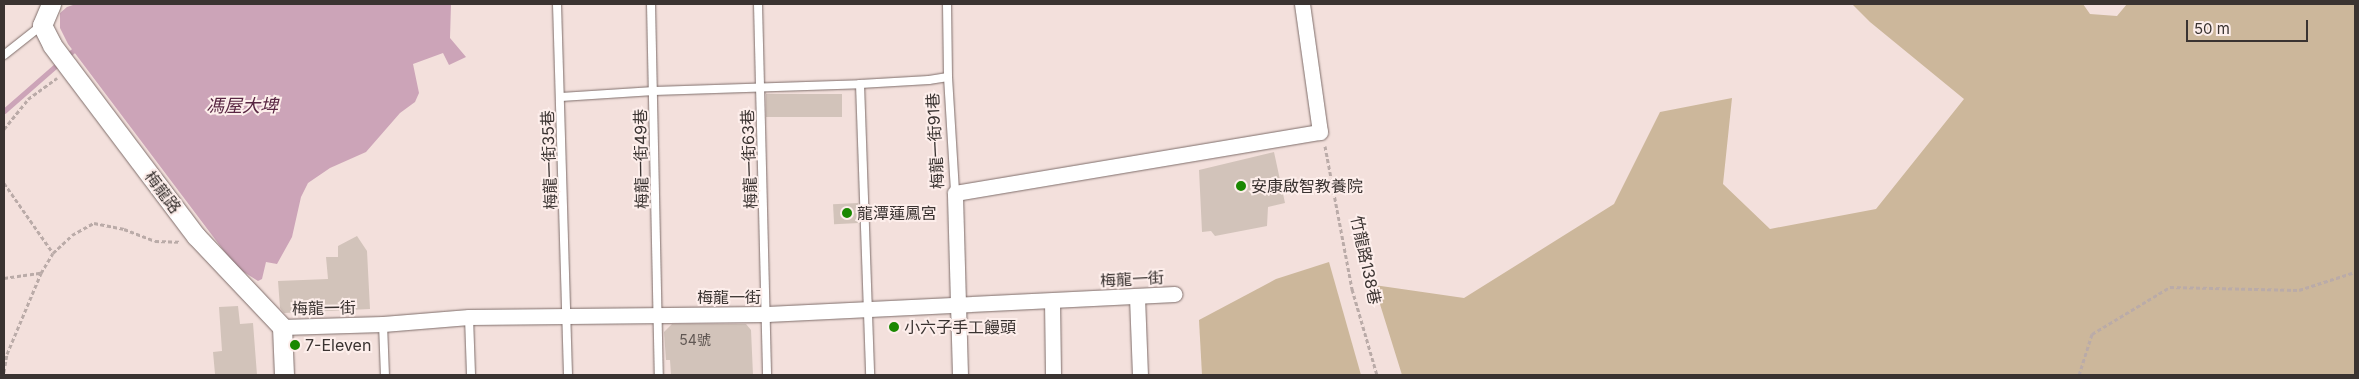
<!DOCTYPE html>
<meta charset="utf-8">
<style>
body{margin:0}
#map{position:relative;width:2359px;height:379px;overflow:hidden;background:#f3e0dc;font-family:Inter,"Noto Sans TC",sans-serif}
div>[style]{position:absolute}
.green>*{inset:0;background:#ccb79b}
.water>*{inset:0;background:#cca4b8}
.stream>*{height:5px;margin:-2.5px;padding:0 2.5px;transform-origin:2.5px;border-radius:2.5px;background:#cca4b8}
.building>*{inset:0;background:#d2c3ba;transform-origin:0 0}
.path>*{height:3px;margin-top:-1.5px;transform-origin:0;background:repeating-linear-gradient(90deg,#baaba8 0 4px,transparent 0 6.5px)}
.roads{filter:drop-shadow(0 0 1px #7e6d6a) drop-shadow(0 0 1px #7e6d6a)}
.service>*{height:8px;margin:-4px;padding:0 4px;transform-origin:4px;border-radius:4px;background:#fff}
.minor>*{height:15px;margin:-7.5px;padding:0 7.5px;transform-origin:7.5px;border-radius:7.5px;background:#fff}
.tertiary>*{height:19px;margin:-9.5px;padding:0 9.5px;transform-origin:9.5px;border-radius:9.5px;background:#fff}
.dots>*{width:14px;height:14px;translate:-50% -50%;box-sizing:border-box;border:2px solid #fdeeeb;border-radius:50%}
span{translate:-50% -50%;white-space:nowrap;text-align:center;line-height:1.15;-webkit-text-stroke:4px #fdeeeb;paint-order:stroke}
.number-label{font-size:14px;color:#605753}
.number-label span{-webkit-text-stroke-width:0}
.street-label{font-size:16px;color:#3a3331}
.poi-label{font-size:16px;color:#3a3331}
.left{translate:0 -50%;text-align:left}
.water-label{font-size:18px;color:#592743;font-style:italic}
.frame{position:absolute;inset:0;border:5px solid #3a3331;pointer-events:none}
.scale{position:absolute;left:2186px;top:20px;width:122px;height:22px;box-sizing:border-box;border:2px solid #3a3331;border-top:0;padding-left:6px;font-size:15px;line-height:18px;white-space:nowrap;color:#3a3331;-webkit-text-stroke:4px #fdeeeb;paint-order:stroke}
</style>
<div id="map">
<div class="green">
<i style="clip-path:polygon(1852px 4px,2083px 4px,2090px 14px,2117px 16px,2127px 4px,2355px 4px,2355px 375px,1402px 375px,1374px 285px,1464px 298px,1614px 204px,1660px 112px,1732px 98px,1723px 184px,1770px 229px,1876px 209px,1964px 99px,1870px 22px)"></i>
<i style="clip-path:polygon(1329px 262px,1361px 375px,1202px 375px,1199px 320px,1276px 279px)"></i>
</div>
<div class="water">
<i style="clip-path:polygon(76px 4px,451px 4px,450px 38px,466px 57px,449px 65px,443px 53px,413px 64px,419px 93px,415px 102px,400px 113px,366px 152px,330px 168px,308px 183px,301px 197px,292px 237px,277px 264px,266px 262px,262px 279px,258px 281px,236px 267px,68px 44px,60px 28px,60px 13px,67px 7px)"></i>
</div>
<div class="stream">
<i style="left:4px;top:111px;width:97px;rotate:-41.2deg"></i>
</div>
<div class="building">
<i style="left:842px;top:94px;width:23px;height:76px;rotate:90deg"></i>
<i style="clip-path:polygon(1274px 152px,1285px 203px,1268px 207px,1267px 226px,1215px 236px,1211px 231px,1202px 232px,1199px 170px)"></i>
<i style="left:858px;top:203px;width:20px;height:25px;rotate:87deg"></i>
<i style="clip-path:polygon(357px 236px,367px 251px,370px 309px,284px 313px,280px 308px,278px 281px,328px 279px,326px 257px,338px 257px,338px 246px)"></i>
<i style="clip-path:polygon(238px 306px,240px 324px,253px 323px,257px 375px,215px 374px,213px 352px,222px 351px,219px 307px)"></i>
<i style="clip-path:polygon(672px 324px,746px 324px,751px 330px,753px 375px,671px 375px,670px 360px,666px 360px,664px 332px)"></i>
</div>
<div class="path">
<i style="left:4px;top:129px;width:38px;rotate:-51deg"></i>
<i style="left:28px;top:99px;width:36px;rotate:-36deg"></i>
<i style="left:1325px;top:146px;width:146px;rotate:79.3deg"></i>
<i style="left:1352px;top:289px;width:90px;rotate:73.8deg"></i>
<i style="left:4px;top:183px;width:85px;rotate:55deg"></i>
<i style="left:4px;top:278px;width:37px;rotate:-8deg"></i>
<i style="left:4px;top:372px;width:18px;rotate:-81deg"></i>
<i style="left:7px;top:354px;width:88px;rotate:-67.2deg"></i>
<i style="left:41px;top:273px;width:23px;rotate:-59deg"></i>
<i style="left:53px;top:253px;width:26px;rotate:-43deg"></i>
<i style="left:72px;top:235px;width:25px;rotate:-29deg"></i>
<i style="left:94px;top:223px;width:31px;rotate:11deg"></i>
<i style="left:124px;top:229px;width:33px;rotate:21deg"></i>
<i style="left:155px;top:241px;width:24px;rotate:2deg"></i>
<i style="left:2079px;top:375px;width:43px;rotate:-72.4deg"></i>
<i style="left:2092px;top:334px;width:91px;rotate:-31.1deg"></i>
<i style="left:2170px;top:287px;width:129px;rotate:1.3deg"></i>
<i style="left:2299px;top:290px;width:59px;rotate:-17.8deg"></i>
</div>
<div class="roads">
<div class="service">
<i style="left:557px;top:4px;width:371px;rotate:88.3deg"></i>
<i style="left:651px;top:4px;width:371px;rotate:88.8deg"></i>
<i style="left:758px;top:4px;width:371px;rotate:88.6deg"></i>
<i style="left:947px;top:4px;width:73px;rotate:89.2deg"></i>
<i style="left:948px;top:77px;width:116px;rotate:86.5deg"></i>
<i style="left:4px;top:55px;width:48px;rotate:-38.3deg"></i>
<i style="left:860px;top:84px;width:291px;rotate:88deg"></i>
<i style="left:561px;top:97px;width:93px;rotate:-3.7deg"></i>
<i style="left:654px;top:91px;width:206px;rotate:-1.9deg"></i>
<i style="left:860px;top:84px;width:69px;rotate:-3.3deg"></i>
<i style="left:929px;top:80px;width:19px;rotate:-9deg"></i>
<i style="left:469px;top:317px;width:58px;rotate:88deg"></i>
<i style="left:383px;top:324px;width:51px;rotate:87.8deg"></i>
</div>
<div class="minor">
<i style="left:1137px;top:297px;width:78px;rotate:87.8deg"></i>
<i style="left:1052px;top:301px;width:74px;rotate:89.2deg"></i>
<i style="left:282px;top:327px;width:101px;rotate:-1.7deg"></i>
<i style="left:383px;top:324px;width:86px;rotate:-4.7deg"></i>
<i style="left:469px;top:317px;width:298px;rotate:-0.6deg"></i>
<i style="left:767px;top:314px;width:408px;rotate:-2.8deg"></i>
<i style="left:960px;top:375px;width:182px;rotate:-91.6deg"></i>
<i style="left:955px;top:193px;width:370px;rotate:-9.5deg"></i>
<i style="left:1320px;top:132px;width:129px;rotate:-98deg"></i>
</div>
<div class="tertiary">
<i style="left:51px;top:4px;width:23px;rotate:113deg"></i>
<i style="left:42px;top:25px;width:22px;rotate:63deg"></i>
<i style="left:52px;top:45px;width:239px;rotate:53deg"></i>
<i style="left:196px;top:236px;width:125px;rotate:46.6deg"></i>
<i style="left:282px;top:327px;width:48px;rotate:87.6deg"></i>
</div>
</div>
<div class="dots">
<i style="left:1241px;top:186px;background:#1a8801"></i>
<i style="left:847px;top:213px;background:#1a8801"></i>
<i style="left:894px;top:327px;background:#1a8801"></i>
<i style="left:295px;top:345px;background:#1a8801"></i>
</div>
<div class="number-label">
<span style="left:695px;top:340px">54號</span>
</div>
<div class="street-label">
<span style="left:935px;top:141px;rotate:-93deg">梅龍一街91巷</span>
<span style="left:641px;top:159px;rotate:-91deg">梅龍一街49巷</span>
<span style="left:749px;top:159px;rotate:-92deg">梅龍一街63巷</span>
<span style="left:549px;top:160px;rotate:-92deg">梅龍一街35巷</span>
<span style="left:163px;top:192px;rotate:53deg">梅龍路</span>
<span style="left:1366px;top:260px;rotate:78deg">竹龍路138巷</span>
<span style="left:1132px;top:279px;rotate:-3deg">梅龍一街</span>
<span style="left:729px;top:297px">梅龍一街</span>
<span style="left:324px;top:308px;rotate:-1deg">梅龍一街</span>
</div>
<div class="poi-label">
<span class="left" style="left:1251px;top:186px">安康啟智教養院</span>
<span class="left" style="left:857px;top:213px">龍潭蓮鳳宮</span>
<span class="left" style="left:904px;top:327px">小六子手工饅頭</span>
<span class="left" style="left:305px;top:345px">7-Eleven</span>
</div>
<div class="water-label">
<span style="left:242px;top:106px">馮屋大埤</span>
</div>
<div class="frame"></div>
<div class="scale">50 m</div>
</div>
